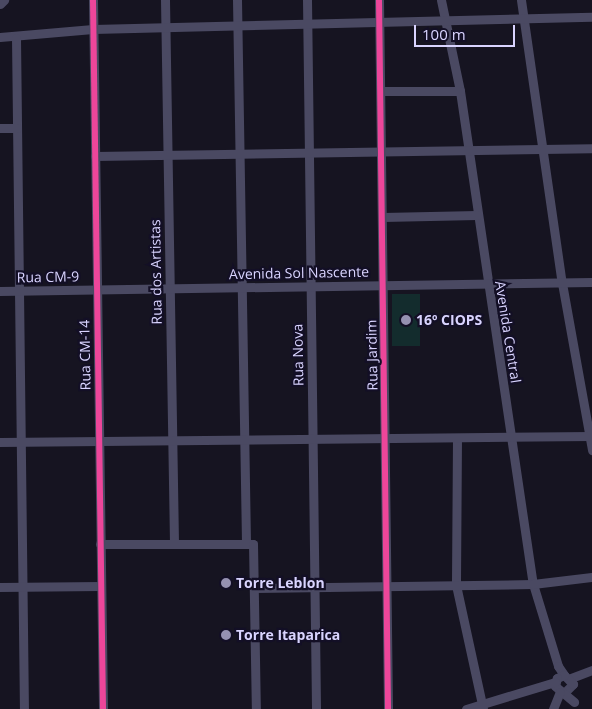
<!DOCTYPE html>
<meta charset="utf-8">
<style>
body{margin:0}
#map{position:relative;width:592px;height:709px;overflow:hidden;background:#161421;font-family:"Open Sans",sans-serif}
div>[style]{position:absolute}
.green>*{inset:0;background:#132c2d;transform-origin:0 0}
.minor>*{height:9px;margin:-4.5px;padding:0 4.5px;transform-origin:4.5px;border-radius:4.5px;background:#4a4962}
.cycleway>*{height:6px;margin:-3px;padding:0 3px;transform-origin:3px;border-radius:3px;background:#ed469a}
.dots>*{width:14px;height:14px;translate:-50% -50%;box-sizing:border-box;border:2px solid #130f26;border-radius:50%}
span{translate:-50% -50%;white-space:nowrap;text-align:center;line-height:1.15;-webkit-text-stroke:4.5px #130f26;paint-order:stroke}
.street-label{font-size:14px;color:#d9d4ff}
.poi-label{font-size:14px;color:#d9d4ff;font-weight:700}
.left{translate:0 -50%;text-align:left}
.scale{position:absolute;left:414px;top:25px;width:101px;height:22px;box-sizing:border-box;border:2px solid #d9d4ff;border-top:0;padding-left:6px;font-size:15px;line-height:18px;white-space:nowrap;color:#d9d4ff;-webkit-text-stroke:4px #130f26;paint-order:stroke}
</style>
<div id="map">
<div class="green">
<i style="left:392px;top:294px;width:28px;height:52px"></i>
</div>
<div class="minor">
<i style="left:93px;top:0;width:709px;rotate:89.19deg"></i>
<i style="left:165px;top:0;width:543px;rotate:89.05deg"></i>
<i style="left:237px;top:0;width:542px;rotate:89.05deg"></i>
<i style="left:307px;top:0;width:709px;rotate:89.27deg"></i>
<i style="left:379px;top:0;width:709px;rotate:89.27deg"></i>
<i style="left:441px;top:0;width:93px;rotate:78.2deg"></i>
<i style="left:460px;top:91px;width:498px;rotate:81.6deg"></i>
<i style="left:533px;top:584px;width:86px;rotate:73deg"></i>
<i style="left:558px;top:666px;width:11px;rotate:56deg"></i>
<i style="left:521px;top:0;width:286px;rotate:81.8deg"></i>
<i style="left:562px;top:283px;width:170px;rotate:79.8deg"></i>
<i style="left:0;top:4px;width:6px;rotate:-45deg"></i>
<i style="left:0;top:37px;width:93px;rotate:-4.9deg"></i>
<i style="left:93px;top:29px;width:499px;rotate:-1.4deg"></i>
<i style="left:16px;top:38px;width:671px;rotate:89.32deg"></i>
<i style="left:381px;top:91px;width:79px"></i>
<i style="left:0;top:128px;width:17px"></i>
<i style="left:95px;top:156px;width:497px;rotate:-0.9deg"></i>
<i style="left:383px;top:217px;width:94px;rotate:-1.2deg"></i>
<i style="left:0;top:291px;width:592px;rotate:-0.87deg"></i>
<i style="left:457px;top:438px;width:147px;rotate:90.4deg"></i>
<i style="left:456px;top:585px;width:127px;rotate:77.7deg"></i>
<i style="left:0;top:442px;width:592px;rotate:-0.58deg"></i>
<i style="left:100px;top:544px;width:153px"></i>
<i style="left:253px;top:544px;width:165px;rotate:89deg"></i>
<i style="left:0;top:587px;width:101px;rotate:-0.6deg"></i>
<i style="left:255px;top:588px;width:278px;rotate:-0.8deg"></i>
<i style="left:533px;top:584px;width:59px;rotate:-6.8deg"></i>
<i style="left:571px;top:678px;width:22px;rotate:-21deg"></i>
<i style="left:564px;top:693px;width:13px;rotate:-45deg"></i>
<i style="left:573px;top:684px;width:13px;rotate:-135deg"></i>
<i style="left:564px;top:675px;width:8px;rotate:157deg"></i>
<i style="left:557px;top:678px;width:8px;rotate:104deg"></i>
<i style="left:555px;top:686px;width:25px;rotate:40deg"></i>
<i style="left:466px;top:709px;width:93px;rotate:-16.9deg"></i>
<i style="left:553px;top:709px;width:18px;rotate:-68deg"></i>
</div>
<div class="cycleway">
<i style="left:93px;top:0;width:709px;rotate:89.19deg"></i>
<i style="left:379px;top:0;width:709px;rotate:89.27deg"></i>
</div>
<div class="dots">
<i style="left:406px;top:320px;background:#9591b1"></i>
<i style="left:226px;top:583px;background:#9591b1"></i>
<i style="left:226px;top:635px;background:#9591b1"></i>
</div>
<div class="street-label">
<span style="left:156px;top:272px;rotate:-91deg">Rua dos Artistas</span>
<span style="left:299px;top:273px;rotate:-1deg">Avenida Sol Nascente</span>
<span style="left:48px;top:277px;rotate:-1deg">Rua CM-9</span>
<span style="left:508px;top:332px;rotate:81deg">Avenida Central</span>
<span style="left:85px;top:355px;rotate:-91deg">Rua CM-14</span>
<span style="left:298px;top:355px;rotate:-91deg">Rua Nova</span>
<span style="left:372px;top:355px;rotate:-91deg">Rua Jardim</span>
</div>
<div class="poi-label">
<span class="left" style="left:416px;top:320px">16º CIOPS</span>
<span class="left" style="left:236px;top:583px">Torre Leblon</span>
<span class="left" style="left:236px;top:635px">Torre Itaparica</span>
</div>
<div class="scale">100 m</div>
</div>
